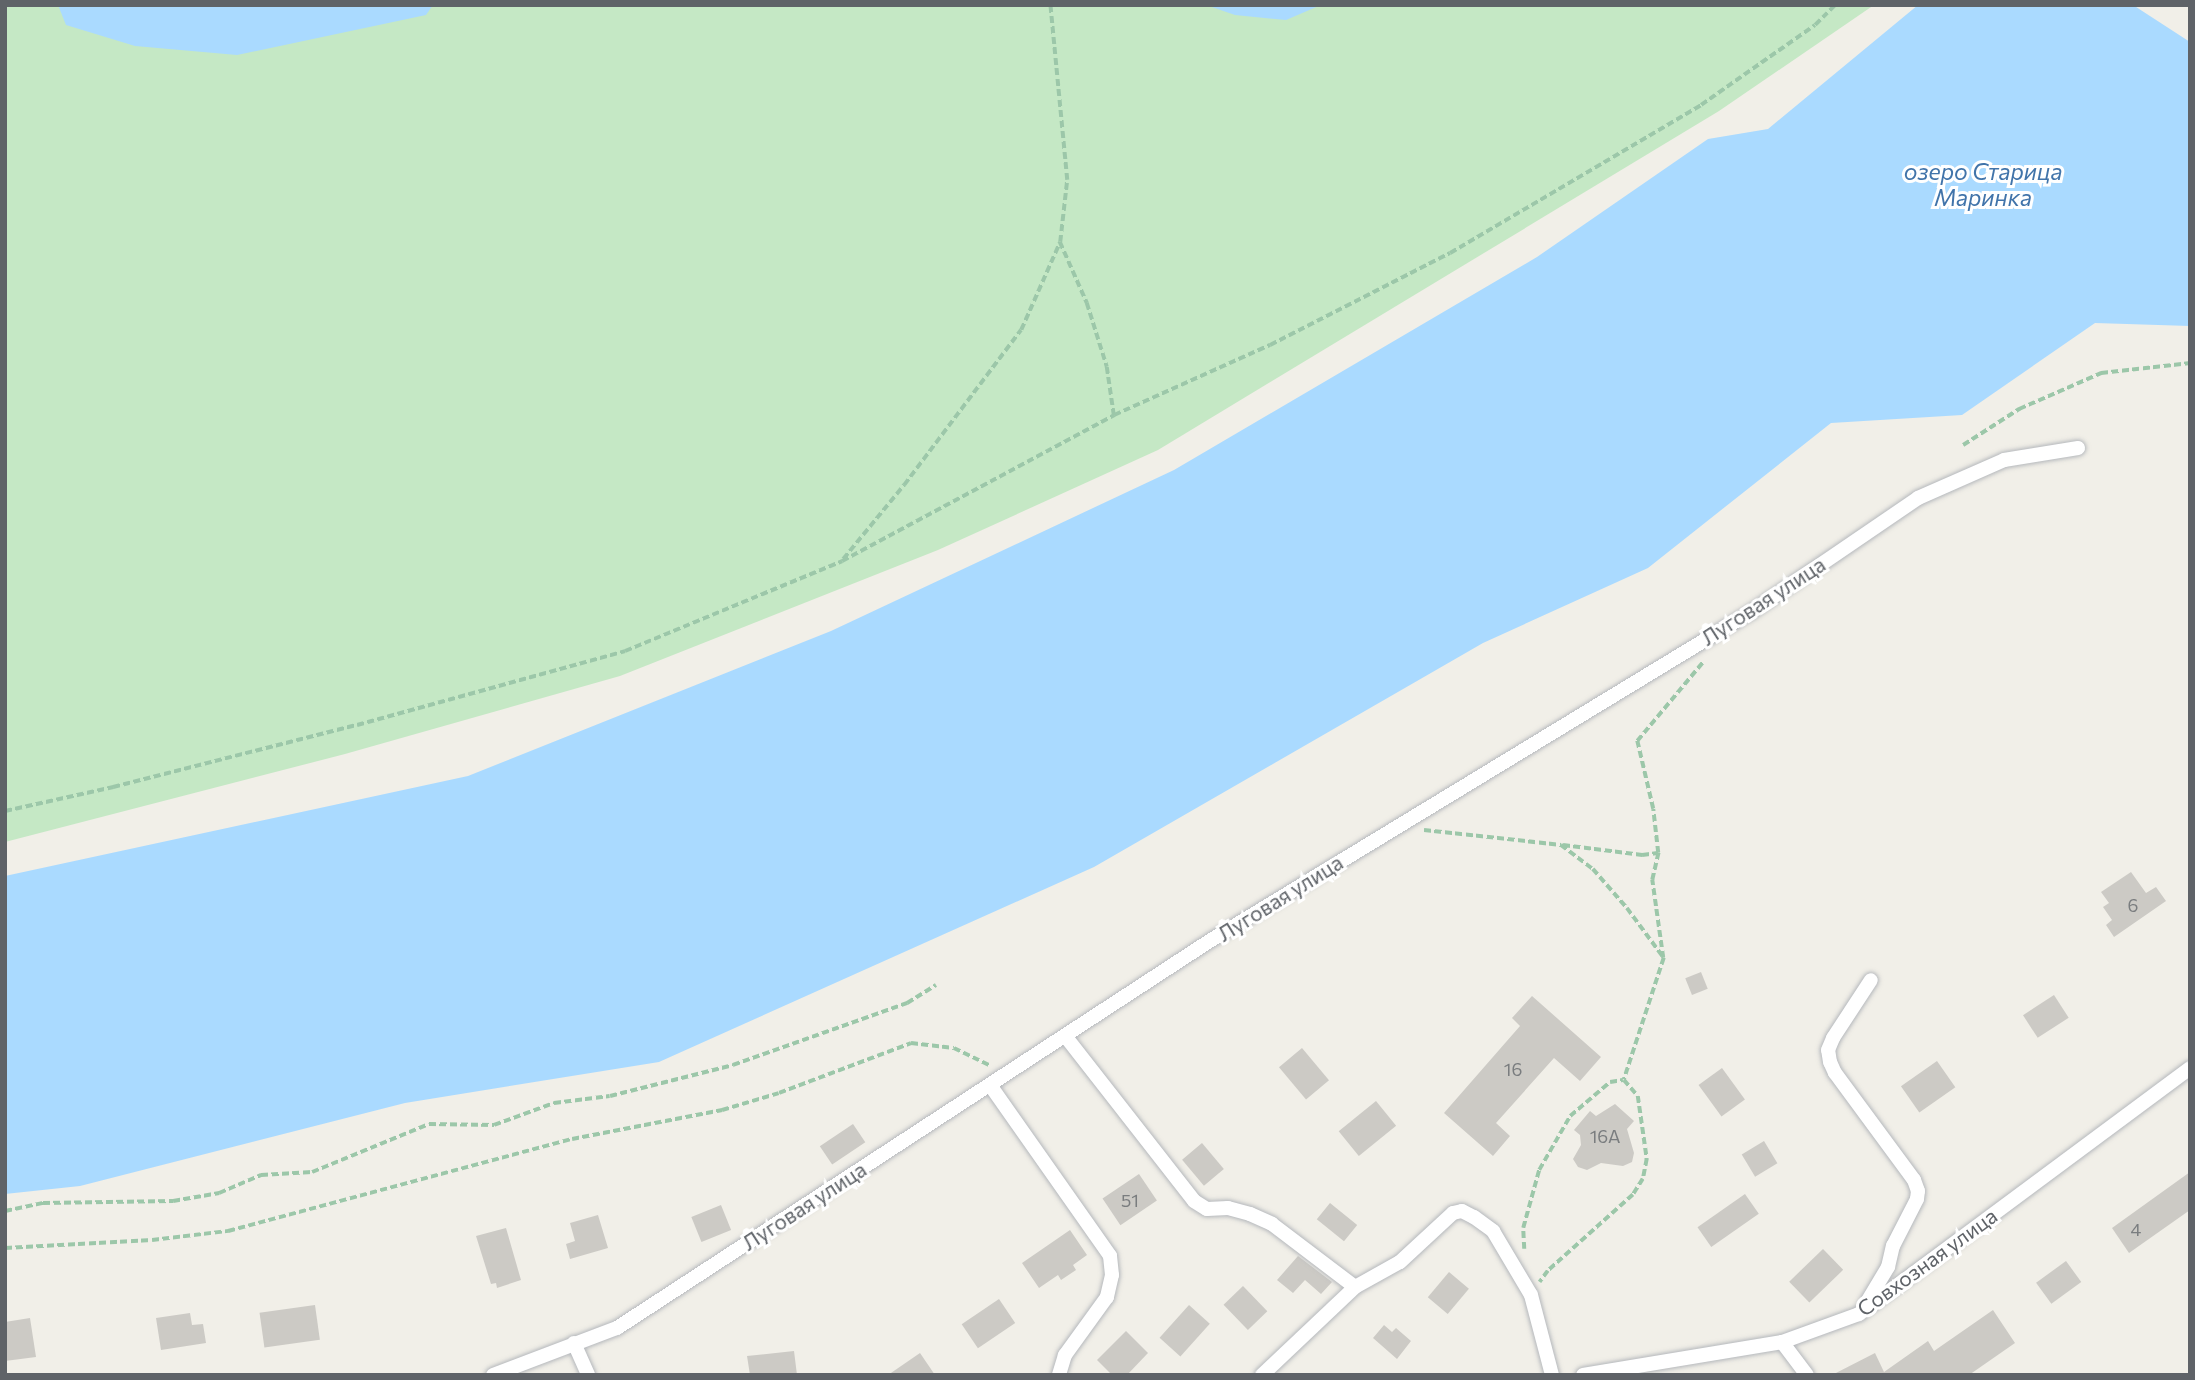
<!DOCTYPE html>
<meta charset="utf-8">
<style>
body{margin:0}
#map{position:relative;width:2195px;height:1380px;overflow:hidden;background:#f1efe8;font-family:Commissioner,sans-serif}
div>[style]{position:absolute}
.green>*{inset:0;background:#c5e8c5}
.water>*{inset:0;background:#aadaff}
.building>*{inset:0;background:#cccac5;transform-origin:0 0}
.path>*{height:3.5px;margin-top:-1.75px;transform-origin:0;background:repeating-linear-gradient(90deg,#9cc7a9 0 7px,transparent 0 10.5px)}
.roads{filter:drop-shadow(0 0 2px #b5b8bc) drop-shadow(0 0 2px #b5b8bc)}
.minor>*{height:14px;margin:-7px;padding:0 7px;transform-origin:7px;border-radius:7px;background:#fff}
span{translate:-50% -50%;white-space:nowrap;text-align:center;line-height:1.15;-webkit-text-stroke:6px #fff;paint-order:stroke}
.number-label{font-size:18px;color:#7a7d7f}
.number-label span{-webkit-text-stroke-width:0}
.street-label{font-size:21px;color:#5f6368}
.water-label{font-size:23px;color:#4174aa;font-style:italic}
.frame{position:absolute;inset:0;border:7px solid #5f6368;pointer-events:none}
</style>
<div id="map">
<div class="green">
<i style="clip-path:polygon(5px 5px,1874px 5px,1719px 111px,1158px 450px,938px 550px,620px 676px,345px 754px,5px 842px)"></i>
</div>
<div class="water">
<i style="clip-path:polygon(58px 5px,433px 5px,426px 15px,237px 55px,135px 46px,66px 25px)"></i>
<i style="clip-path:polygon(1206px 5px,1321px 5px,1286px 20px,1235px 15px)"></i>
<i style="clip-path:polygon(1918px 5px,2133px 5px,2190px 42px,2190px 326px,2095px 323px,1962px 415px,1831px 423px,1648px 568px,1483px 643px,1094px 867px,659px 1062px,405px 1103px,80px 1186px,5px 1194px,5px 876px,468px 776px,831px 631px,1174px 470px,1537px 257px,1708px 139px,1768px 129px)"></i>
</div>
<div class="building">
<i style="clip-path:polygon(2131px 872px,2146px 893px,2156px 887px,2166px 901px,2114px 937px,2106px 925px,2112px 920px,2103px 907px,2109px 903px,2101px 892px)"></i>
<i style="left:1701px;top:972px;width:18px;height:17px;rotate:68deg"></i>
<i style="left:2054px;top:995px;width:27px;height:37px;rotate:57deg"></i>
<i style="clip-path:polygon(1532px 996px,1601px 1057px,1580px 1081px,1554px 1058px,1496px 1123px,1510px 1136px,1493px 1156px,1444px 1113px,1520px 1026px,1512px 1018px)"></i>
<i style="left:1302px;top:1048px;width:42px;height:30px;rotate:50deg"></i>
<i style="left:1937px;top:1061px;width:32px;height:44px;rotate:55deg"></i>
<i style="left:1722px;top:1068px;width:39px;height:29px;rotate:54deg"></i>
<i style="left:1376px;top:1101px;width:32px;height:48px;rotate:51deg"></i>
<i style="clip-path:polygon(1615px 1104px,1634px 1121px,1627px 1129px,1634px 1153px,1632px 1162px,1623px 1166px,1601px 1163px,1587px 1170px,1578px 1167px,1573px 1159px,1581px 1145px,1580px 1135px,1574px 1130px,1590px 1111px,1596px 1116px)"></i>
<i style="left:853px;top:1124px;width:22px;height:40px;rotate:56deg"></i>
<i style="left:1764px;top:1141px;width:26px;height:26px;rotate:59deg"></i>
<i style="left:1202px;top:1143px;width:34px;height:26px;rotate:50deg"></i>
<i style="clip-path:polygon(2190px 1172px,2190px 1210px,2129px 1253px,2112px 1228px)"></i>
<i style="left:1139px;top:1174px;width:32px;height:44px;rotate:56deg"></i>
<i style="left:1745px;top:1194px;width:24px;height:58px;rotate:55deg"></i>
<i style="left:1330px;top:1203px;width:35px;height:21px;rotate:39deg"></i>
<i style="left:721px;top:1205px;width:27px;height:32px;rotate:68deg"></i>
<i style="clip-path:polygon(598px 1215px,608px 1248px,570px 1259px,566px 1244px,575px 1241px,570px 1223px)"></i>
<i style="clip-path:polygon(506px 1228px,521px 1280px,497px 1288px,496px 1283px,491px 1284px,476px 1236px)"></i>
<i style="clip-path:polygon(1070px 1230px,1087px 1255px,1073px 1265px,1076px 1270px,1061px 1280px,1058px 1275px,1039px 1288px,1022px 1263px)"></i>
<i style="left:1823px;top:1249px;width:29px;height:47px;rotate:46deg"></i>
<i style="clip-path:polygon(1298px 1256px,1332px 1282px,1321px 1294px,1305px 1280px,1293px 1293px,1277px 1280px)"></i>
<i style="left:2066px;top:1261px;width:26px;height:37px;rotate:54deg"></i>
<i style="left:1449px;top:1272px;width:26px;height:33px;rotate:40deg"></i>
<i style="left:1243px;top:1286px;width:35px;height:27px;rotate:46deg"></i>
<i style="left:999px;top:1299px;width:29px;height:45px;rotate:56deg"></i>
<i style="left:315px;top:1305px;width:35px;height:56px;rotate:82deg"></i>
<i style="left:1189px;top:1305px;width:28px;height:44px;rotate:42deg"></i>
<i style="clip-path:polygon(1993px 1310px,2015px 1343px,1969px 1375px,1832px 1375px,1875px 1353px,1884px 1372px,1928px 1341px,1934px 1351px)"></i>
<i style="clip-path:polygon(190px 1313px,192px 1325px,203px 1324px,206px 1343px,161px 1350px,156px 1318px)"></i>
<i style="clip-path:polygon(30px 1318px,36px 1357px,5px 1361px,5px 1322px)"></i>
<i style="clip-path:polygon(1384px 1325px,1392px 1332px,1396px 1328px,1411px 1341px,1397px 1359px,1373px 1338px)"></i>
<i style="clip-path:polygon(1126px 1331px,1148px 1353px,1127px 1375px,1112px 1375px,1097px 1360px)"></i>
<i style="clip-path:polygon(794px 1351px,797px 1375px,750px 1375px,747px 1356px)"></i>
<i style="clip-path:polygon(920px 1353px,935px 1375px,888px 1375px)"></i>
</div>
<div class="path">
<i style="left:1060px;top:242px;width:67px;rotate:66.1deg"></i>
<i style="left:1087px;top:303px;width:67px;rotate:72.6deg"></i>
<i style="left:1107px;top:367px;width:49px;rotate:81.7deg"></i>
<i style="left:1963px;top:445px;width:67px;rotate:-32.7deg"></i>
<i style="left:2019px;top:409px;width:90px;rotate:-23.7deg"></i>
<i style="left:2101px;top:373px;width:90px;rotate:-6.4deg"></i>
<i style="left:843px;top:559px;width:96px;rotate:-50.5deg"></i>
<i style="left:904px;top:485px;width:194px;rotate:-53deg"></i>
<i style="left:1021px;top:330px;width:96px;rotate:-66.1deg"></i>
<i style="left:1060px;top:242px;width:62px;rotate:-83.6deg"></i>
<i style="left:1067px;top:180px;width:176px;rotate:-95.5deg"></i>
<i style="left:5px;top:811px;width:111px;rotate:-12.5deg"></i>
<i style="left:113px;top:787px;width:252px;rotate:-14.3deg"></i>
<i style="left:357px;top:725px;width:278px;rotate:-15.4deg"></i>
<i style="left:625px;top:651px;width:235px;rotate:-22.5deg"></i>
<i style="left:842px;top:561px;width:309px;rotate:-28.2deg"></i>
<i style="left:1114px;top:415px;width:171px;rotate:-24.2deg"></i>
<i style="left:1270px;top:345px;width:202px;rotate:-27.1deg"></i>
<i style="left:1450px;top:253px;width:291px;rotate:-30.5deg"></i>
<i style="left:1701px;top:105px;width:139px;rotate:-35.1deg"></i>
<i style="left:1815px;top:25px;width:28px;rotate:-45deg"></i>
<i style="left:1424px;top:830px;width:138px;rotate:6.2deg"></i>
<i style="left:1561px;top:845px;width:40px;rotate:37deg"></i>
<i style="left:1593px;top:869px;width:52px;rotate:48.9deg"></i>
<i style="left:1627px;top:908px;width:62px;rotate:53.5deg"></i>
<i style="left:1664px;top:958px;width:128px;rotate:108.2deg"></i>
<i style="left:1624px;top:1080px;width:21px;rotate:49deg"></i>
<i style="left:1638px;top:1096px;width:64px;rotate:81.9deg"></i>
<i style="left:1647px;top:1159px;width:20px;rotate:101deg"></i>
<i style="left:1643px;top:1179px;width:19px;rotate:122deg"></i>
<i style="left:1633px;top:1195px;width:114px;rotate:138.2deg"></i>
<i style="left:1548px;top:1271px;width:14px;rotate:126deg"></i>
<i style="left:1563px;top:845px;width:80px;rotate:7.2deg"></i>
<i style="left:1642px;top:855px;width:16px;rotate:-7deg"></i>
<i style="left:1663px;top:958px;width:79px;rotate:-98deg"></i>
<i style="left:1652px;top:880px;width:28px;rotate:-77deg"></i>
<i style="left:1658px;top:853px;width:44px;rotate:-96.5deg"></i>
<i style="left:1653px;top:809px;width:70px;rotate:-103.2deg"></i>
<i style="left:1637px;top:741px;width:104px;rotate:-50.1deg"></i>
<i style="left:5px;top:1211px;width:39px;rotate:-12deg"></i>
<i style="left:43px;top:1203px;width:130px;rotate:-0.9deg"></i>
<i style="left:173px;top:1201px;width:47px;rotate:-9.9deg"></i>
<i style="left:219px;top:1193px;width:46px;rotate:-23.2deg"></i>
<i style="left:261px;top:1175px;width:51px;rotate:-3.4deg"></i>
<i style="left:312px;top:1172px;width:126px;rotate:-22.3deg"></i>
<i style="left:429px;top:1124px;width:65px;rotate:0.9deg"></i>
<i style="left:494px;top:1125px;width:64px;rotate:-20.1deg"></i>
<i style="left:554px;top:1103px;width:56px;rotate:-7.1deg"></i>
<i style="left:610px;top:1096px;width:127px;rotate:-14.1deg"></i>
<i style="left:733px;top:1065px;width:185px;rotate:-19.6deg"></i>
<i style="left:907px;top:1003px;width:34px;rotate:-32deg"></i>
<i style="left:5px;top:1248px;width:147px;rotate:-3.1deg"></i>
<i style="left:152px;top:1240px;width:77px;rotate:-6.8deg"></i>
<i style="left:228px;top:1231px;width:356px;rotate:-15deg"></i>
<i style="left:572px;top:1139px;width:153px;rotate:-10.9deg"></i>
<i style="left:722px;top:1110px;width:59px;rotate:-16.6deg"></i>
<i style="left:779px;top:1093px;width:141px;rotate:-20.7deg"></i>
<i style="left:911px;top:1043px;width:43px;rotate:6.6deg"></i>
<i style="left:954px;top:1048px;width:39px;rotate:26deg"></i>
<i style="left:1524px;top:1249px;width:21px;rotate:-93deg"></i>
<i style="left:1523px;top:1228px;width:60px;rotate:-74.6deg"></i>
<i style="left:1539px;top:1170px;width:62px;rotate:-60.1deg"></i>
<i style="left:1570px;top:1116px;width:52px;rotate:-40.4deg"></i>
<i style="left:1610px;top:1082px;width:13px;rotate:-9deg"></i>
</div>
<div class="roads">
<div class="minor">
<i style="left:1066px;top:1037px;width:208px;rotate:52deg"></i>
<i style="left:1194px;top:1201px;width:15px;rotate:32deg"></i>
<i style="left:1207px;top:1209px;width:21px;rotate:-3deg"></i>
<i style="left:1228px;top:1208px;width:23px;rotate:15deg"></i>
<i style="left:1250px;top:1214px;width:24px;rotate:24deg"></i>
<i style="left:1272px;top:1224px;width:104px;rotate:37.2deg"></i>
<i style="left:1355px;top:1287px;width:51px;rotate:-29.1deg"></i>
<i style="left:1400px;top:1262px;width:72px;rotate:-42.8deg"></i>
<i style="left:1453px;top:1213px;width:9px;rotate:-13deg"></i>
<i style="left:1462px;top:1211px;width:13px;rotate:27deg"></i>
<i style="left:1474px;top:1217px;width:24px;rotate:36deg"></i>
<i style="left:1493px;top:1231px;width:74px;rotate:59.3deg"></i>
<i style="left:1531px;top:1295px;width:83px;rotate:75.3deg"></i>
<i style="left:990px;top:1085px;width:209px;rotate:54.9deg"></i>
<i style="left:1110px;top:1256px;width:19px;rotate:84deg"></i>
<i style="left:1112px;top:1275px;width:23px;rotate:103deg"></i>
<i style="left:1107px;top:1297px;width:72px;rotate:125.9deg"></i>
<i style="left:1065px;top:1355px;width:21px;rotate:107deg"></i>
<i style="left:1864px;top:1307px;width:47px;rotate:-59deg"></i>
<i style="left:1888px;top:1267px;width:22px;rotate:-77deg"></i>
<i style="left:1893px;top:1246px;width:53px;rotate:-62.9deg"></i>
<i style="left:1917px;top:1199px;width:8px;rotate:-83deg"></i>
<i style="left:1918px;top:1191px;width:12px;rotate:-110deg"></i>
<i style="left:1914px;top:1180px;width:133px;rotate:-126.4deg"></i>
<i style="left:1835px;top:1073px;width:12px;rotate:-114deg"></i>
<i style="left:1830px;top:1062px;width:12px;rotate:-99deg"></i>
<i style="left:1828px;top:1050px;width:13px;rotate:-67deg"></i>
<i style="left:1833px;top:1038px;width:69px;rotate:-56.8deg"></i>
<i style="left:1782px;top:1342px;width:41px;rotate:52.9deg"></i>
<i style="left:574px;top:1343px;width:35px;rotate:66deg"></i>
<i style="left:493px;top:1375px;width:133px;rotate:-20.8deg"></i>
<i style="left:617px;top:1328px;width:706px;rotate:-33.15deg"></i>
<i style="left:1208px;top:942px;width:635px;rotate:-31.29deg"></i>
<i style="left:1751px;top:612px;width:202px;rotate:-34.3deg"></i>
<i style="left:1918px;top:498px;width:94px;rotate:-23.8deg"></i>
<i style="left:2004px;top:460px;width:75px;rotate:-9.2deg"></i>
<i style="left:1262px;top:1375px;width:128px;rotate:-43.4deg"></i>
<i style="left:1583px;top:1375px;width:202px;rotate:-9.4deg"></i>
<i style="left:1782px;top:1342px;width:82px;rotate:-20deg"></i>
<i style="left:1859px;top:1314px;width:412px;rotate:-36.6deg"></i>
</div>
</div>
<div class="number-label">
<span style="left:2133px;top:905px">6</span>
<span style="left:1513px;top:1069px">16</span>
<span style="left:1605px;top:1136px">16А</span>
<span style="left:1130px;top:1200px">51</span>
<span style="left:2136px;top:1229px">4</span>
</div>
<div class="street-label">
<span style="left:1763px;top:601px;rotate:-33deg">Луговая улица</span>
<span style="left:1280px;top:898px;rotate:-32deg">Луговая улица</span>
<span style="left:804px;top:1206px;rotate:-33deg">Луговая улица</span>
<span style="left:1927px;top:1262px;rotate:-36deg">Совхозная улица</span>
</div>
<div class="water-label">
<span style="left:1983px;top:184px">озеро Старица<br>Маринка</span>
</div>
<div class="frame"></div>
</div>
